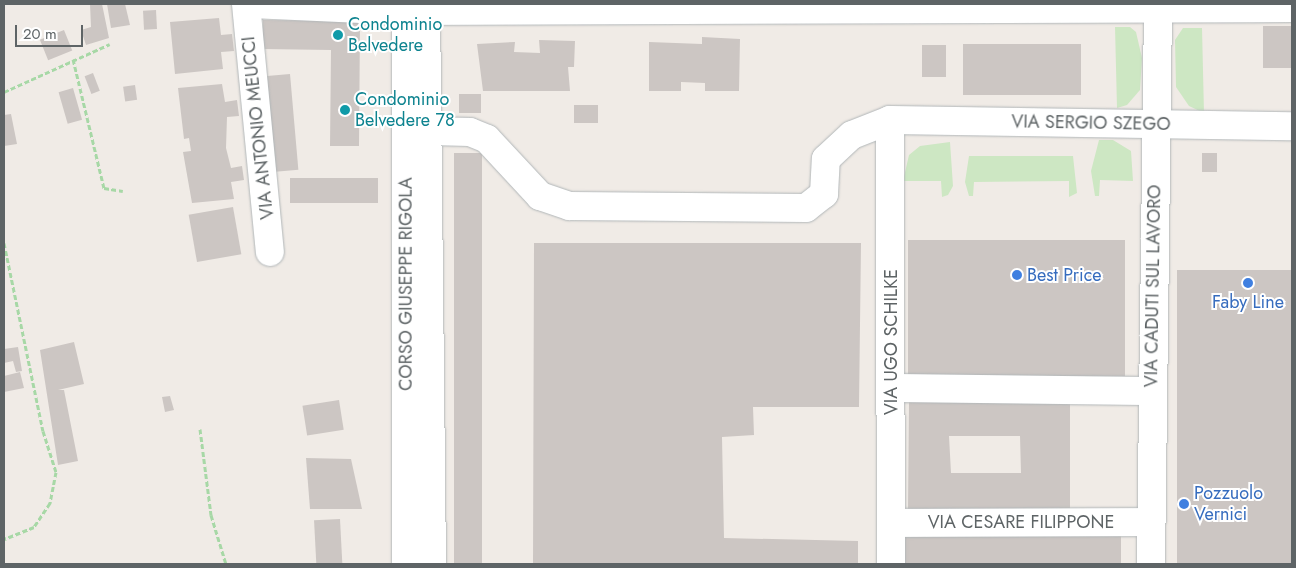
<!DOCTYPE html>
<style>
body{margin:0}
#map{position:relative;width:1296px;height:568px;overflow:hidden;background:#f0ebe6;font-family:Jost,sans-serif}
div>[style]{position:absolute}
.green>*{inset:0;background:#cde7c3}
.building>*{inset:0;background:#ccc6c3;transform-origin:0 0}
.path>*{height:3px;margin-top:-1.5px;transform-origin:0;background:repeating-linear-gradient(90deg,#a7d8a6 0 5px,transparent 0 7.5px)}
.roads{filter:drop-shadow(0 0 1px #b1b6b8) drop-shadow(0 0 1px #b1b6b8)}
.minor>*{height:28px;margin:-14px;padding:0 14px;transform-origin:14px;border-radius:14px;background:#fff}
.dots>*{width:14px;height:14px;translate:-50% -50%;box-sizing:border-box;border:2px solid #fff;border-radius:50%}
span{translate:-50% -50%;white-space:nowrap;text-align:center;line-height:1.15;-webkit-text-stroke:4px #fff;paint-order:stroke}
.culture-label{font-size:18px;color:#0d838f}
.left{translate:0 -50%;text-align:left}
.street-label{font-size:18px;color:#5e6466}
.shop-label{font-size:18px;color:#366cbe}
.frame{position:absolute;inset:0;border:5px solid #5e6466;pointer-events:none}
.scale{position:absolute;left:15px;top:25px;width:68px;height:22px;box-sizing:border-box;border:2px solid #5e6466;border-top:0;padding-left:6px;font-size:15px;line-height:18px;white-space:nowrap;color:#5e6466;-webkit-text-stroke:4px #fff;paint-order:stroke}
</style>
<div id="map">
<div class="green">
<i style="clip-path:polygon(1115px 27px,1130px 27px,1136px 32px,1142px 58px,1140px 90px,1127px 105px,1117px 108px)"></i>
<i style="clip-path:polygon(1183px 28px,1202px 28px,1204px 113px,1189px 106px,1176px 87px,1175px 40px)"></i>
<i style="clip-path:polygon(1099px 140px,1113px 140px,1131px 151px,1133px 181px,1100px 180px,1099px 196px,1095px 196px,1091px 171px)"></i>
<i style="clip-path:polygon(950px 142px,953px 186px,948px 195px,942px 197px,941px 181px,903px 181px,909px 155px,920px 146px)"></i>
<i style="clip-path:polygon(969px 156px,1073px 156px,1077px 193px,1069px 197px,1069px 181px,974px 182px,973px 196px,969px 196px,965px 182px)"></i>
</div>
<div class="building">
<i style="clip-path:polygon(90px 4px,102px 4px,109px 38px,86px 45px,81px 30px,91px 27px)"></i>
<i style="clip-path:polygon(107px 4px,125px 4px,130px 25px,111px 28px)"></i>
<i style="left:156px;top:10px;width:19px;height:13px;rotate:87deg"></i>
<i style="clip-path:polygon(219px 18px,221px 35px,232px 34px,234px 51px,221px 52px,223px 69px,175px 74px,170px 22px)"></i>
<i style="clip-path:polygon(263px 20px,360px 21px,359px 146px,330px 146px,331px 50px,263px 49px)"></i>
<i style="left:1263px;top:26px;width:29px;height:42px"></i>
<i style="left:64px;top:30px;width:22px;height:26px;rotate:68deg"></i>
<i style="clip-path:polygon(702px 37px,740px 39px,739px 91px,705px 91px,705px 83px,681px 82px,681px 91px,649px 91px,649px 42px,702px 44px)"></i>
<i style="clip-path:polygon(539px 40px,575px 41px,574px 67px,568px 67px,570px 91px,483px 91px,477px 44px,515px 42px,514px 52px,540px 53px)"></i>
<i style="left:1081px;top:44px;width:51px;height:118px;rotate:90deg"></i>
<i style="left:922px;top:45px;width:24px;height:32px"></i>
<i style="left:93px;top:73px;width:19px;height:9px;rotate:69deg"></i>
<i style="left:290px;top:74px;width:96px;height:23px;rotate:85deg"></i>
<i style="clip-path:polygon(222px 84px,225px 102px,237px 100px,239px 116px,227px 117px,226px 148px,231px 168px,242px 166px,244px 180px,231px 182px,234px 199px,192px 203px,183px 152px,191px 151px,189px 138px,184px 139px,178px 88px)"></i>
<i style="left:135px;top:85px;width:15px;height:12px;rotate:82deg"></i>
<i style="left:73px;top:88px;width:33px;height:15px;rotate:74deg"></i>
<i style="left:459px;top:94px;width:22px;height:19px"></i>
<i style="left:574px;top:105px;width:24px;height:18px"></i>
<i style="clip-path:polygon(11px 114px,17px 144px,4px 146px,4px 115px)"></i>
<i style="left:454px;top:153px;width:28px;height:411px"></i>
<i style="left:1202px;top:153px;width:15px;height:19px"></i>
<i style="left:290px;top:178px;width:88px;height:25px"></i>
<i style="left:233px;top:207px;width:48px;height:45px;rotate:80deg"></i>
<i style="left:908px;top:240px;width:217px;height:136px"></i>
<i style="clip-path:polygon(534px 243px,861px 243px,859px 407px,753px 407px,754px 435px,722px 437px,724px 538px,858px 541px,858px 564px,533px 564px)"></i>
<i style="left:1177px;top:270px;width:115px;height:294px"></i>
<i style="clip-path:polygon(74px 342px,84px 384px,58px 390px,64px 390px,78px 461px,58px 465px,40px 350px)"></i>
<i style="clip-path:polygon(18px 347px,22px 371px,16px 372px,13px 361px,4px 363px,4px 349px)"></i>
<i style="clip-path:polygon(20px 372px,24px 388px,4px 392px,4px 376px)"></i>
<i style="clip-path:polygon(170px 396px,174px 410px,165px 412px,162px 397px)"></i>
<i style="left:339px;top:400px;width:30px;height:37px;rotate:81deg"></i>
<i style="clip-path:polygon(evenodd,1070px 401px,1070px 510px,908px 510px,909px 402px,1070px 401px,949px 436px,1020px 436px,1021px 473px,951px 473px,949px 436px)"></i>
<i style="clip-path:polygon(306px 458px,351px 459px,362px 509px,310px 509px)"></i>
<i style="left:340px;top:519px;width:45px;height:26px;rotate:87deg"></i>
<i style="left:904px;top:536px;width:217px;height:28px"></i>
</div>
<div class="path">
<i style="left:73px;top:59px;width:133px;rotate:76.5deg"></i>
<i style="left:104px;top:188px;width:19px;rotate:9deg"></i>
<i style="left:4px;top:92px;width:116px;rotate:-24.4deg"></i>
<i style="left:4px;top:243px;width:192px;rotate:78.3deg"></i>
<i style="left:43px;top:431px;width:43px;rotate:72.4deg"></i>
<i style="left:56px;top:472px;width:32px;rotate:101deg"></i>
<i style="left:50px;top:503px;width:29px;rotate:124deg"></i>
<i style="left:34px;top:527px;width:32px;rotate:158deg"></i>
<i style="left:200px;top:429px;width:87px;rotate:82.7deg"></i>
<i style="left:211px;top:515px;width:51px;rotate:73deg"></i>
</div>
<div class="roads">
<div class="minor">
<i style="left:246px;top:4px;width:249px;rotate:84.5deg"></i>
<i style="left:251px;top:4px;width:155px;rotate:2.6deg"></i>
<i style="left:406px;top:11px;width:886px;rotate:-0.19deg"></i>
<i style="left:426px;top:4px;width:560px;rotate:89.39deg"></i>
<i style="left:890px;top:120px;width:444px;rotate:89.9deg"></i>
<i style="left:430px;top:131px;width:40px;rotate:1.4deg"></i>
<i style="left:470px;top:132px;width:18px;rotate:22deg"></i>
<i style="left:487px;top:139px;width:78px;rotate:47.1deg"></i>
<i style="left:540px;top:196px;width:31px;rotate:19deg"></i>
<i style="left:569px;top:206px;width:237px;rotate:0.5deg"></i>
<i style="left:806px;top:208px;width:23px;rotate:-38deg"></i>
<i style="left:824px;top:194px;width:35px;rotate:-87deg"></i>
<i style="left:826px;top:159px;width:35px;rotate:-43deg"></i>
<i style="left:852px;top:135px;width:41px;rotate:-21.5deg"></i>
<i style="left:890px;top:120px;width:402px;rotate:0.9deg"></i>
<i style="left:891px;top:388px;width:260px;rotate:0.7deg"></i>
<i style="left:891px;top:523px;width:260px;rotate:-0.2deg"></i>
<i style="left:406px;top:564px;width:560px;rotate:-90deg"></i>
<i style="left:1151px;top:564px;width:556px;rotate:-89.28deg"></i>
</div>
</div>
<div class="dots">
<i style="left:338px;top:35px;background:#0f9aa8"></i>
<i style="left:345px;top:110px;background:#0f9aa8"></i>
<i style="left:1017px;top:275px;background:#3f7fe0"></i>
<i style="left:1248px;top:283px;background:#3f7fe0"></i>
<i style="left:1184px;top:504px;background:#3f7fe0"></i>
</div>
<div class="culture-label">
<span class="left" style="left:348px;top:35px">Condominio<br>Belvedere</span>
<span class="left" style="left:355px;top:110px">Condominio<br>Belvedere 78</span>
</div>
<div class="street-label">
<span style="left:1091px;top:123px;rotate:1deg">VIA SERGIO SZEGO</span>
<span style="left:258px;top:128px;rotate:-96deg">VIA ANTONIO MEUCCI</span>
<span style="left:406px;top:284px;rotate:-90deg">CORSO GIUSEPPE RIGOLA</span>
<span style="left:1153px;top:286px;rotate:-89deg">VIA CADUTI SUL LAVORO</span>
<span style="left:891px;top:342px;rotate:-90deg">VIA UGO SCHILKE</span>
<span style="left:1021px;top:522px">VIA CESARE FILIPPONE</span>
</div>
<div class="shop-label">
<span class="left" style="left:1027px;top:275px">Best Price</span>
<span style="left:1248px;top:302px">Faby Line</span>
<span class="left" style="left:1194px;top:504px">Pozzuolo<br>Vernici</span>
</div>
<div class="frame"></div>
<div class="scale">20 m</div>
</div>
